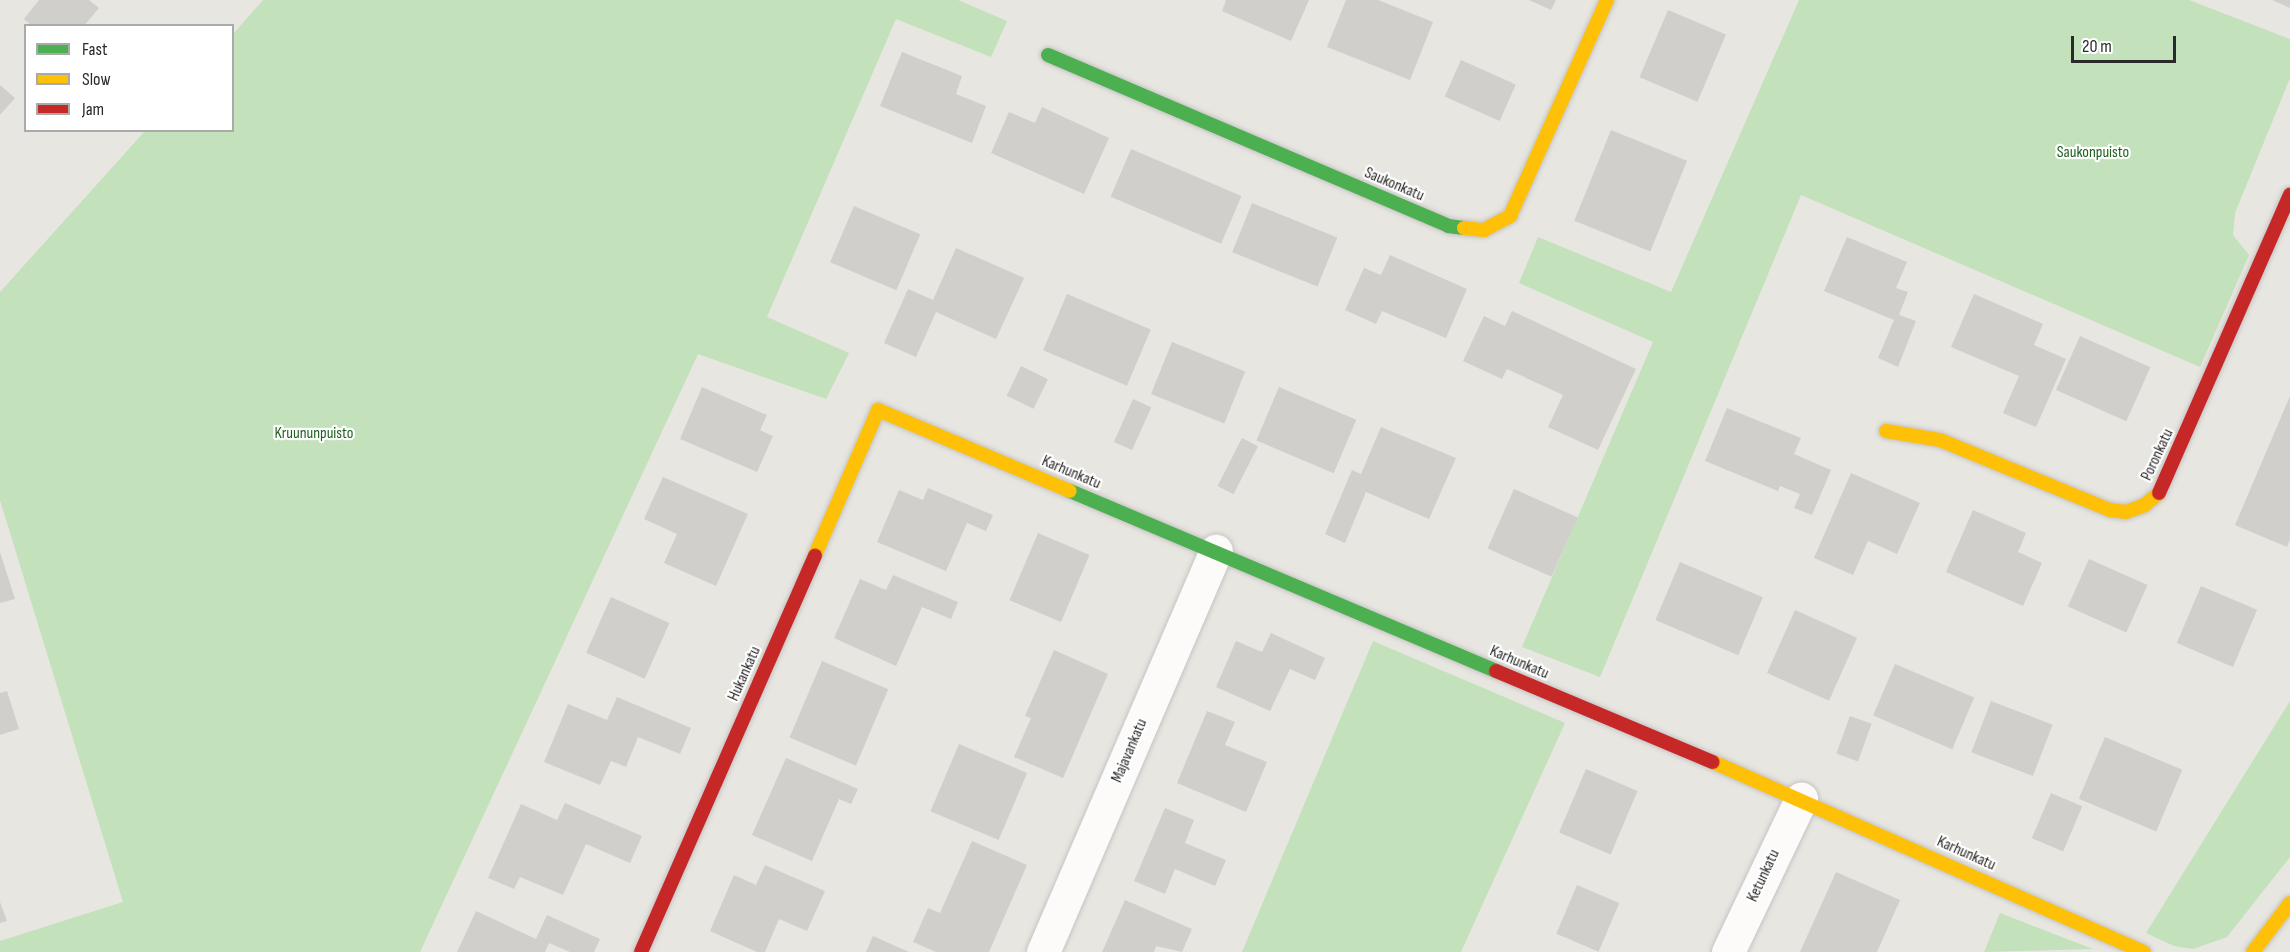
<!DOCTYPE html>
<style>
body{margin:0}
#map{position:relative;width:2290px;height:952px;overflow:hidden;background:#e8e6e0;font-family:"Sofia Sans Condensed",sans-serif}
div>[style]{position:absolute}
.green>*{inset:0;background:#c3e1bb}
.building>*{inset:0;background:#d1cfcb;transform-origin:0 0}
.roads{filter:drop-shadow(0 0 2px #c5c4c4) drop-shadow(0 0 2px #c5c4c4)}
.street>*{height:33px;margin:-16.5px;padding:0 16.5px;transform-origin:16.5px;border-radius:16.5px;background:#fcfbfa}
.fast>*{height:14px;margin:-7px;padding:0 7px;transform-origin:7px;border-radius:7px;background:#4caf50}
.slow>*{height:14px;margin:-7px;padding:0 7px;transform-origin:7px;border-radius:7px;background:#ffc107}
.jam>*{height:14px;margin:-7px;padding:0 7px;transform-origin:7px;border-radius:7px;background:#c62828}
span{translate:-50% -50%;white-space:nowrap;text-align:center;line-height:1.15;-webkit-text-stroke:4.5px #fff;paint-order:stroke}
.park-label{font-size:16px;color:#1f6121}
.street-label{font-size:16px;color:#2a2a2a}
.legend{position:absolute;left:24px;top:24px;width:210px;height:108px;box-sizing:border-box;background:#fff;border:2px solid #aaa;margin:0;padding:8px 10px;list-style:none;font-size:18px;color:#2a2a2a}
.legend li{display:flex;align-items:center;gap:12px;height:30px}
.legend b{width:30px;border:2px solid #aaa}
.scale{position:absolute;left:2071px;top:36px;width:105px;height:27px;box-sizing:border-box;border:3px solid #2a2a2a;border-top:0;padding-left:8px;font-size:18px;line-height:21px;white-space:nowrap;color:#2a2a2a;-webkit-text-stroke:4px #fff;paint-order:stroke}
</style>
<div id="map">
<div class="green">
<i style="clip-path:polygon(263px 0,958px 0,1007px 21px,991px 57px,896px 19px,767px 317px,849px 353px,826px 399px,698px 354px,420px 952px,0 952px,0 941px,123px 902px,0 500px,0 292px,145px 131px,232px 130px,233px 34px)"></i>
<i style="clip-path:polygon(1799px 0,2189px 0,2290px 39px,2290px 78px,2235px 213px,2233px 235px,2249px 255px,2200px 367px,1801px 195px,1600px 677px,1522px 647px,1653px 342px,1519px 283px,1538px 237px,1671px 292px)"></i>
<i style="clip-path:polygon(1373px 641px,1565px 723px,1461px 952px,1242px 952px)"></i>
<i style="clip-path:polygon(2290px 701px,2290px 857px,2227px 937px,2193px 949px,2174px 946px,2146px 933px)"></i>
<i style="clip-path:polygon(2000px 913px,2093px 949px,1984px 952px)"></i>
</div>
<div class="building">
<i style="clip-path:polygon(39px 0,89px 0,99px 8px,84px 26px,32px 26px,24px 19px)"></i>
<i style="clip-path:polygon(1226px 0,1309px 0,1291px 41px,1222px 11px)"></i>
<i style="clip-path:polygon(1346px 0,1378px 0,1433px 22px,1410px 80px,1327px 47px)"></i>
<i style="clip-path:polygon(1529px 0,1556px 0,1551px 10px)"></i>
<i style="clip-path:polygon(2272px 0,2290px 0,2290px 8px)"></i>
<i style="left:1668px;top:10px;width:63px;height:73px;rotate:23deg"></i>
<i style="clip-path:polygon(902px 52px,962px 76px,956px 94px,986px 106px,972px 143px,880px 106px)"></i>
<i style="left:1461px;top:60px;width:60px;height:40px;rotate:24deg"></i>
<i style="clip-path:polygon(0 85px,15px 98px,0 115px)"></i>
<i style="clip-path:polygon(1042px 107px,1109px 138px,1084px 194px,991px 153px,1009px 112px,1035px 123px)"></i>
<i style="left:1611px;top:130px;width:82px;height:98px;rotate:22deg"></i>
<i style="left:1131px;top:149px;width:120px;height:52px;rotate:23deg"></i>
<i style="left:1252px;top:203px;width:92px;height:53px;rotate:22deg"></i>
<i style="left:854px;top:206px;width:72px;height:61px;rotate:23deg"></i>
<i style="clip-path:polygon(1847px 237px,1907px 262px,1896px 288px,1908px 292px,1899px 315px,1916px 321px,1898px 367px,1878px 358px,1894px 320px,1824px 291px)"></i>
<i style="clip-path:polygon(956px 248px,1024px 278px,996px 339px,936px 312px,916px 357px,884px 343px,908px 289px,933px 300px)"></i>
<i style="clip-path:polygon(1390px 255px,1467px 289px,1446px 338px,1382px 311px,1376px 324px,1345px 310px,1364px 268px,1381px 275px)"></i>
<i style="left:1067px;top:294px;width:91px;height:61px;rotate:23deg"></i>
<i style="clip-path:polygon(1974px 294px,2043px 324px,2034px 345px,2066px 359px,2036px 427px,2003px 413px,2019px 376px,1951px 347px)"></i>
<i style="clip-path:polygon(1512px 311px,1636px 369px,1598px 450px,1548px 427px,1563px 395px,1507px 369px,1502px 379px,1463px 361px,1484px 316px,1505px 326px)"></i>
<i style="left:2080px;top:336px;width:77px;height:59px;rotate:24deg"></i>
<i style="left:1172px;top:342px;width:79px;height:56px;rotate:22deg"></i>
<i style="left:1021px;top:366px;width:30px;height:33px;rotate:26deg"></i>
<i style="clip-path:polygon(702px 387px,767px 415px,760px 430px,773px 436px,757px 472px,680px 439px)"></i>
<i style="left:1279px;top:387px;width:84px;height:58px;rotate:23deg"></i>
<i style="clip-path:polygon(2290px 396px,2290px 539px,2287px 547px,2235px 525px)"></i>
<i style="left:1133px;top:399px;width:20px;height:47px;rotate:24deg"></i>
<i style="clip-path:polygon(1727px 408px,1801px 438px,1794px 454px,1831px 470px,1812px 515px,1794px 508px,1800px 494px,1780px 486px,1778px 491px,1705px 461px)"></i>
<i style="clip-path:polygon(1381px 427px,1456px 458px,1429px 519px,1366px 492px,1345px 543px,1325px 534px,1352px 470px,1361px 474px)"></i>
<i style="left:1242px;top:438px;width:18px;height:54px;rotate:27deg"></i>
<i style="clip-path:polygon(1851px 473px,1920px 503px,1897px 554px,1868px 541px,1853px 575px,1814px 558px)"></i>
<i style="clip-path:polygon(663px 477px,748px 514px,716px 586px,664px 563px,677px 534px,644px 519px)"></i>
<i style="clip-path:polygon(928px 488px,993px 515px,986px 531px,967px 523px,946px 571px,877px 542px,899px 490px,923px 500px)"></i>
<i style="left:1514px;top:489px;width:70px;height:65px;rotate:24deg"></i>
<i style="clip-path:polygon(1973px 510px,2026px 533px,2018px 552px,2042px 563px,2023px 606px,1946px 572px)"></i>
<i style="left:1038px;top:533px;width:56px;height:73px;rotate:23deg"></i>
<i style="clip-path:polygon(0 552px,15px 599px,0 603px)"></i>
<i style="left:2089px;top:559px;width:64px;height:52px;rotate:24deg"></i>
<i style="left:1680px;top:562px;width:90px;height:63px;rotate:23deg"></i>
<i style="clip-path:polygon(893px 575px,958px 602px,951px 619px,922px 607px,896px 666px,834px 638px,860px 579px,886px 590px)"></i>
<i style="left:2201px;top:586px;width:61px;height:62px;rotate:23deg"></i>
<i style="left:611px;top:597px;width:64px;height:61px;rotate:24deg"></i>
<i style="left:1795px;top:610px;width:68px;height:69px;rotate:24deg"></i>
<i style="clip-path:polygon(1271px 633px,1325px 658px,1315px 680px,1290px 669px,1270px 711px,1216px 687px,1236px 641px,1262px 652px)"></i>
<i style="clip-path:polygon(1054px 650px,1108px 674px,1063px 778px,1014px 757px,1031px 718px,1025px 716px)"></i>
<i style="left:822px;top:661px;width:72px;height:83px;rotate:23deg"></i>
<i style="left:1895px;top:664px;width:86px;height:56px;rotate:23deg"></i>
<i style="clip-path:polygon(7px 691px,19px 729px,0 735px,0 693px)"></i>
<i style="clip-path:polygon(617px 697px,691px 728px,680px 754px,638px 737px,626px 767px,611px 761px,600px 785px,544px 762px,568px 704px,607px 720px)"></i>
<i style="left:1991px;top:701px;width:66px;height:55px;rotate:21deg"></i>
<i style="clip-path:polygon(1207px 711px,1235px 722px,1225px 745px,1267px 762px,1246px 812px,1177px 783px)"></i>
<i style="left:1850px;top:716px;width:23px;height:40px;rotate:20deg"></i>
<i style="left:2105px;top:737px;width:84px;height:67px;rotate:23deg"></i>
<i style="left:959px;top:744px;width:74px;height:73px;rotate:23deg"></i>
<i style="clip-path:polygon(786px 758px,858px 789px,851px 804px,839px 799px,812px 861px,752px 835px)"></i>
<i style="left:1586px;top:769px;width:56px;height:69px;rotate:23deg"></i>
<i style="left:2051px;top:793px;width:34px;height:49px;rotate:23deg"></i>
<i style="clip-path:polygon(565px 803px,642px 836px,630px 863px,586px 844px,563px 895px,520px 877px,514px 889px,488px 878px,521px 804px,557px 820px)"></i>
<i style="clip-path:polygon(1165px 808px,1194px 820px,1185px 843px,1226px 860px,1215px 886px,1175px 869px,1165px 894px,1134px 881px)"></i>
<i style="clip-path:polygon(972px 841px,1027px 865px,989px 952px,936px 952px,913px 942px,928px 908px,940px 913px)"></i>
<i style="clip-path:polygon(765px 865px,825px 891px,807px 931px,779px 919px,765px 952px,757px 952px,710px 931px,734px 875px,756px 885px)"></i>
<i style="clip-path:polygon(1836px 872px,1900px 900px,1877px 952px,1800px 952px)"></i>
<i style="left:1577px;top:885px;width:46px;height:53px;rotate:23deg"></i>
<i style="clip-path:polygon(1125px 900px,1192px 929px,1182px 952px,1156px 946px,1154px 952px,1102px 952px)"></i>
<i style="clip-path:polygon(0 902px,7px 921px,0 923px)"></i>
<i style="clip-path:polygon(476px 911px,536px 939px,547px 915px,600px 939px,594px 952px,570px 952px,549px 943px,545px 952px,457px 952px)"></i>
<i style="clip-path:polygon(873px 936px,909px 952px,866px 952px)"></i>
</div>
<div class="roads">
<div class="street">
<i style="left:1043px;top:952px;width:437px;rotate:-66.7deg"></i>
<i style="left:1728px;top:952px;width:170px;rotate:-64.5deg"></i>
</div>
<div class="fast">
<i style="left:1048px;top:55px;width:435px;rotate:23.1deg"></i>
<i style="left:1448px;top:226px;width:16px;rotate:7deg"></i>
<i style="left:1070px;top:491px;width:462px;rotate:22.9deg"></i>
</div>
<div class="slow">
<i style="left:1464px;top:228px;width:20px;rotate:6deg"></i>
<i style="left:1484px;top:230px;width:30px;rotate:-28deg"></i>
<i style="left:1510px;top:216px;width:237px;rotate:-65.8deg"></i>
<i style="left:1886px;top:431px;width:55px;rotate:9.5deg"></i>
<i style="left:1940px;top:440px;width:184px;rotate:22.4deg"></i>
<i style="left:2110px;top:510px;width:16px;rotate:7deg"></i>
<i style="left:2126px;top:512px;width:20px;rotate:-20deg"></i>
<i style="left:2145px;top:505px;width:18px;rotate:-41deg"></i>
<i style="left:815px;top:555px;width:158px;rotate:-66.5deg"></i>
<i style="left:878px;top:410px;width:208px;rotate:22.9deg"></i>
<i style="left:1713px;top:762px;width:471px;rotate:23.8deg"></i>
<i style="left:2253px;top:952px;width:61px;rotate:-52.9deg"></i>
</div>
<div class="jam">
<i style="left:2159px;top:493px;width:326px;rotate:-66.3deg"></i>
<i style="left:1496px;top:671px;width:235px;rotate:22.8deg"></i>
<i style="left:641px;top:952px;width:433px;rotate:-66.3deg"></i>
</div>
</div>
<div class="park-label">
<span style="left:2093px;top:153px">Saukonpuisto</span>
<span style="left:314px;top:434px">Kruununpuisto</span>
</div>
<div class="street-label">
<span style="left:1394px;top:185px;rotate:23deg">Saukonkatu</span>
<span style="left:2158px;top:455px;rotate:-65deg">Poronkatu</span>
<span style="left:1071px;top:473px;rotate:23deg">Karhunkatu</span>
<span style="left:1519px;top:663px;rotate:23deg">Karhunkatu</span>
<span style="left:745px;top:674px;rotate:-66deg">Hukankatu</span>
<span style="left:1130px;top:751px;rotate:-67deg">Majavankatu</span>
<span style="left:1966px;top:854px;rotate:24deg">Karhunkatu</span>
<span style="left:1764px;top:876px;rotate:-65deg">Ketunkatu</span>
</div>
<ul class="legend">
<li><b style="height:8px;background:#4caf50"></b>Fast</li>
<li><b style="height:8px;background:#ffc107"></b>Slow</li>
<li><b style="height:8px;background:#c62828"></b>Jam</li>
</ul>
<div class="scale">20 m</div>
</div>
